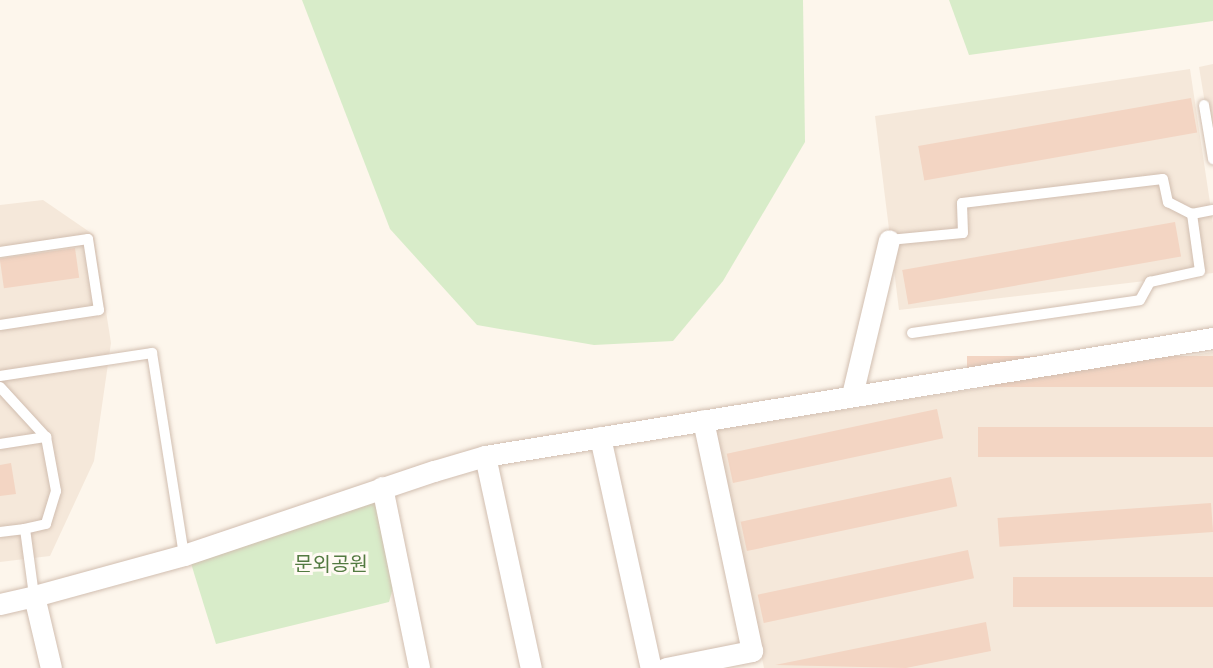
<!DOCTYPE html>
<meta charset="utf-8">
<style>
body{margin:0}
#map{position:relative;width:1213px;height:668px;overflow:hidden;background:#fdf6ec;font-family:"Source Sans 3","Noto Sans KR",sans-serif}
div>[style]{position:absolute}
.residential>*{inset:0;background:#f5e8da}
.green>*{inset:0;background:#d8ecc9}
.building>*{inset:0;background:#f3d5c3;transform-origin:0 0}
.roads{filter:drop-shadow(0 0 2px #d1beb0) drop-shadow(0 0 2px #d1beb0)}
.lane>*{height:10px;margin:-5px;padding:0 5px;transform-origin:5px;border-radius:5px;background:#fff}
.street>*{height:21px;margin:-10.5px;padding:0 10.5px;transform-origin:10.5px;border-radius:10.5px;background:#fff}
span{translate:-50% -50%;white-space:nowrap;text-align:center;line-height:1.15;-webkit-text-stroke:6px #fffaf3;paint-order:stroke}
.park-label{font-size:20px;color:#537a41}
</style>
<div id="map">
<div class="residential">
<i style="clip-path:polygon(1213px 64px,1213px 152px,1199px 67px)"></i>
<i style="clip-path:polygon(1190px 69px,1213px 223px,1213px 273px,899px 310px,875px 116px)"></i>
<i style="clip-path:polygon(43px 200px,94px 235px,111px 343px,94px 461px,50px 556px,0 562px,0 205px)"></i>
<i style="clip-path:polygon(1213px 352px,1213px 668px,764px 668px,715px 430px)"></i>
</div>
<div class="green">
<i style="clip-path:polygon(302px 0,803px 0,805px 142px,723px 281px,673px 341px,594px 345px,477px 325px,390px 229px)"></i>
<i style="clip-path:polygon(949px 0,1213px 0,1213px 21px,969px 55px)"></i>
<i style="clip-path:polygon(375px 496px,393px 588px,389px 602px,216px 644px,189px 557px)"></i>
</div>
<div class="building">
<i style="left:1191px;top:98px;width:35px;height:277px;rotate:80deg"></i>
<i style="left:1175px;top:222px;width:35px;height:277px;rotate:80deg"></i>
<i style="left:75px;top:248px;width:30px;height:76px;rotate:82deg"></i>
<i style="left:1213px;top:356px;width:31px;height:246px;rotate:90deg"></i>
<i style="left:937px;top:409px;width:30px;height:215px;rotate:78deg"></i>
<i style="left:1213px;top:427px;width:30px;height:235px;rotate:90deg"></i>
<i style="clip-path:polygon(11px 463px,16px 494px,0 496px,0 465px)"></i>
<i style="left:951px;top:477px;width:30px;height:215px;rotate:78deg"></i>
<i style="left:1211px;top:503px;width:29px;height:214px;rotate:86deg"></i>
<i style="left:968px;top:550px;width:29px;height:215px;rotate:78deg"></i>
<i style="left:1213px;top:577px;width:30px;height:200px;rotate:90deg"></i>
<i style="clip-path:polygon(986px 622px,991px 651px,906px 668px,775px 665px)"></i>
</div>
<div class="roads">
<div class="lane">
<i style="left:1204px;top:105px;width:55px;rotate:80.5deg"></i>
<i style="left:889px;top:240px;width:74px;rotate:-5.4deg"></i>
<i style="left:963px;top:233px;width:30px;rotate:-92deg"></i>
<i style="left:962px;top:203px;width:202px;rotate:-6.8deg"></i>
<i style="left:1163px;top:179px;width:24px;rotate:78deg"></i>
<i style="left:1168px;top:202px;width:27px;rotate:27deg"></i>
<i style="left:1192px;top:214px;width:21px;rotate:-11deg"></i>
<i style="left:0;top:252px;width:89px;rotate:-8.4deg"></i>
<i style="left:88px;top:239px;width:72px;rotate:81.2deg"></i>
<i style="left:99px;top:310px;width:100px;rotate:171.4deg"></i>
<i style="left:912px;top:333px;width:230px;rotate:-8.2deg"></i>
<i style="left:1140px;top:300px;width:21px;rotate:-61deg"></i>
<i style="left:1150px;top:282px;width:51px;rotate:-12.4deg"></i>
<i style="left:1200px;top:271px;width:58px;rotate:-98deg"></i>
<i style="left:0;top:376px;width:154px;rotate:-8.6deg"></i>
<i style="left:152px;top:353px;width:205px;rotate:81deg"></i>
<i style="left:0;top:387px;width:68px;rotate:47.4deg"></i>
<i style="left:46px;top:437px;width:55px;rotate:79.5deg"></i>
<i style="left:56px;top:491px;width:34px;rotate:107deg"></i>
<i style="left:46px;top:524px;width:22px;rotate:167deg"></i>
<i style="left:25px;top:529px;width:68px;rotate:82.3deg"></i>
<i style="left:0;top:444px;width:47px;rotate:-8.7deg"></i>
<i style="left:0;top:532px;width:25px;rotate:-7deg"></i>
</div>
<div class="street">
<i style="left:852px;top:395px;width:159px;rotate:-76.6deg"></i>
<i style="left:600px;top:437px;width:237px;rotate:77.6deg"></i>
<i style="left:485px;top:456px;width:217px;rotate:77.8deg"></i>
<i style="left:382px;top:487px;width:185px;rotate:78.4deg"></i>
<i style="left:0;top:604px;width:35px;rotate:-13deg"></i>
<i style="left:51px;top:668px;width:74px;rotate:-103.3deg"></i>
<i style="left:34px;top:596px;width:156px;rotate:-15.3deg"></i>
<i style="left:184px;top:555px;width:264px;rotate:-18.6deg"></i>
<i style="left:434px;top:471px;width:53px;rotate:-16.4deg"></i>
<i style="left:485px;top:456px;width:738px;rotate:-9.21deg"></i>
<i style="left:666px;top:668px;width:88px;rotate:-11.2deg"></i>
<i style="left:752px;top:651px;width:236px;rotate:-102deg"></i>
</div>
</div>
<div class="park-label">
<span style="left:331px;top:565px">문외공원</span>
</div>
</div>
